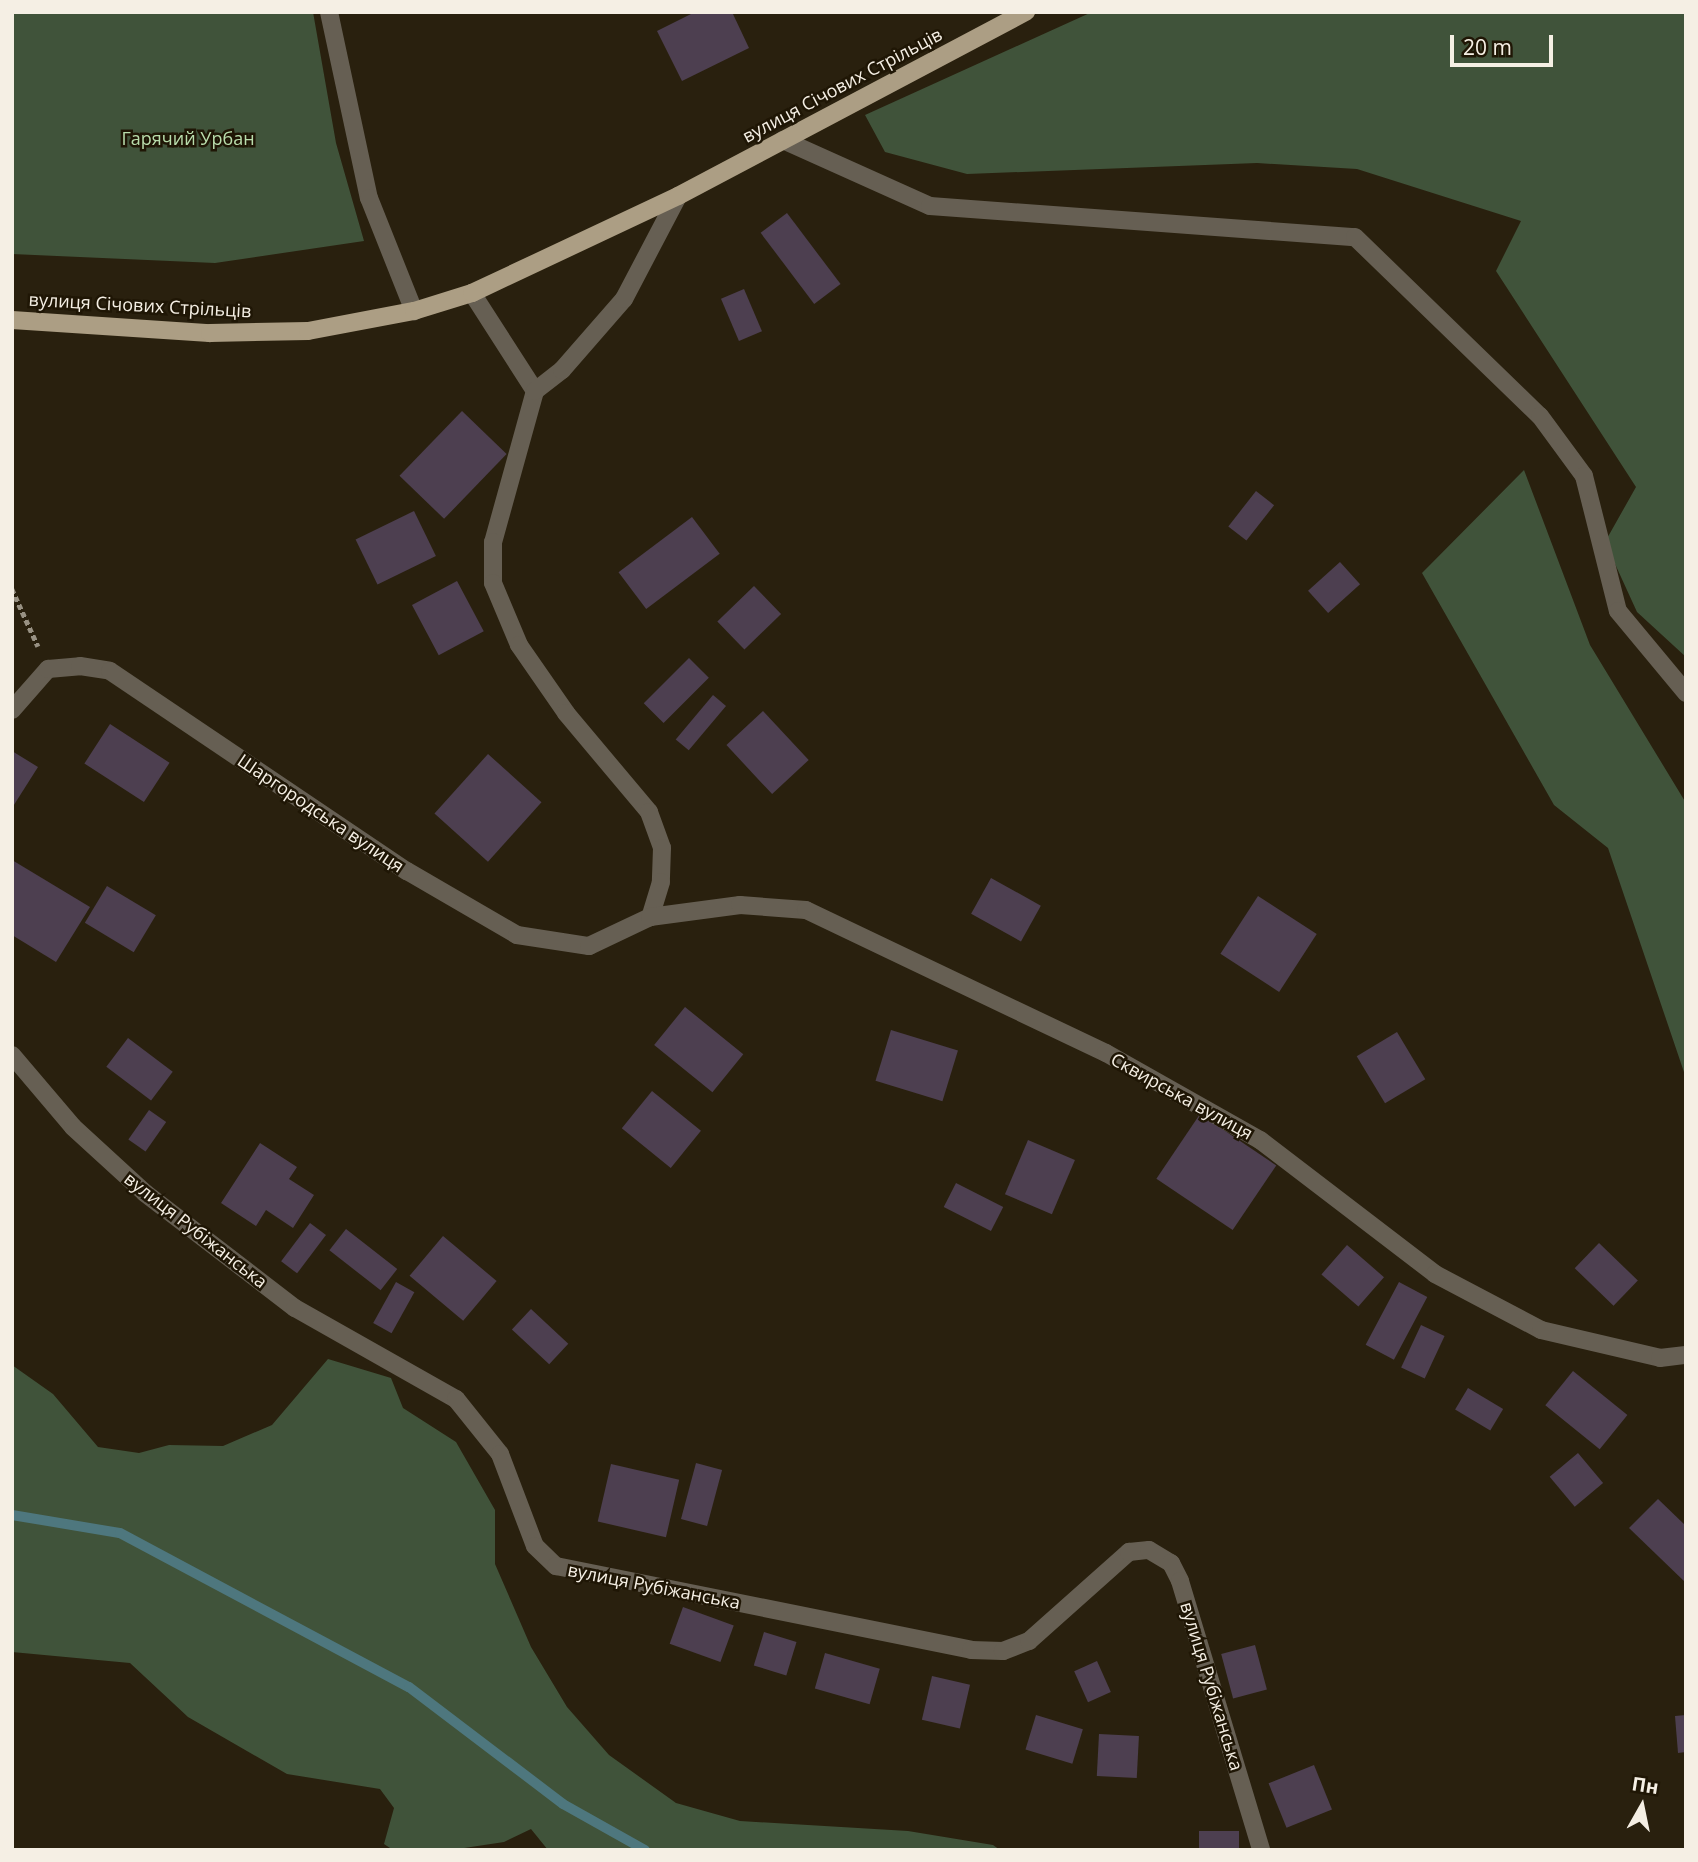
<!DOCTYPE html>
<meta charset="utf-8">
<style>
body{margin:0}
#map{position:relative;width:1698px;height:1862px;overflow:hidden;background:#29200e;font-family:"Open Sans",sans-serif}
div>[style]{position:absolute}
.forest>*{inset:0;background:#40533a}
.stream>*{height:10px;margin:-5px;padding:0 5px;transform-origin:5px;border-radius:5px;background:#4e777e}
.building>*{inset:0;background:#4d3f50;transform-origin:0 0}
.path>*{height:4.5px;margin-top:-2.25px;transform-origin:0;background:repeating-linear-gradient(90deg,#989183 0 5px,transparent 0 8.5px)}
.minor>*{height:18px;margin:-9px;padding:0 9px;transform-origin:9px;border-radius:9px;background:#665f53}
.major>*{height:18px;margin:-9px;padding:0 9px;transform-origin:9px;border-radius:9px;background:#ac9e84}
span{translate:-50% -50%;white-space:nowrap;text-align:center;line-height:1.15;-webkit-text-stroke:5px #1f1605;paint-order:stroke}
.street-label{font-size:18px;color:#f5efe4}
.park-label{font-size:18px;color:#b9ddac}
.frame{position:absolute;inset:0;border:14px solid #f5efe4;pointer-events:none}
.north{position:absolute;left:1607px;top:1771px;width:70px;height:70px;-webkit-text-stroke:5px #1f1605;paint-order:stroke;rotate:9deg;font-size:19px;font-weight:700;line-height:28px;text-align:center;color:#f5efe4}
.north::after{content:'';display:block;margin:auto;width:24px;height:32px;background:#f5efe4;clip-path:polygon(50% 0,100% 100%,50% 72%,0 100%)}
.scale{position:absolute;left:1450px;top:35px;width:103px;height:32px;box-sizing:border-box;border:4px solid #f5efe4;border-top:0;padding-left:9px;font-size:21px;line-height:24px;white-space:nowrap;color:#f5efe4;-webkit-text-stroke:5px #1f1605;paint-order:stroke}
</style>
<div id="map">
<div class="forest">
<i style="clip-path:polygon(12px 12px,313px 12px,336px 143px,364px 241px,215px 263px,12px 254px)"></i>
<i style="clip-path:polygon(1092px 12px,1686px 12px,1686px 657px,1637px 612px,1605px 542px,1636px 487px,1496px 271px,1521px 221px,1357px 169px,1257px 163px,967px 174px,885px 152px,865px 115px)"></i>
<i style="clip-path:polygon(1524px 470px,1590px 645px,1686px 803px,1686px 1078px,1608px 848px,1554px 805px,1422px 573px)"></i>
<i style="clip-path:polygon(328px 1359px,391px 1378px,403px 1408px,456px 1442px,495px 1510px,495px 1564px,531px 1647px,567px 1707px,609px 1755px,676px 1803px,740px 1821px,908px 1831px,993px 1845px,1000px 1850px,548px 1850px,531px 1829px,504px 1842px,451px 1850px,393px 1850px,384px 1844px,394px 1808px,380px 1789px,287px 1774px,188px 1717px,130px 1663px,12px 1652px,12px 1365px,53px 1394px,98px 1447px,139px 1453px,169px 1445px,223px 1446px,272px 1425px)"></i>
</div>
<div class="stream">
<i style="left:12px;top:1515px;width:109px;rotate:9.5deg"></i>
<i style="left:120px;top:1533px;width:327px;rotate:28.1deg"></i>
<i style="left:409px;top:1687px;width:193px;rotate:37.2deg"></i>
<i style="left:563px;top:1804px;width:94px;rotate:29.3deg"></i>
</div>
<div class="building">
<i style="clip-path:polygon(695px 12px,732px 12px,749px 48px,682px 81px,657px 31px)"></i>
<i style="left:787px;top:213px;width:89px;height:33px;rotate:53deg"></i>
<i style="left:744px;top:289px;width:46px;height:25px;rotate:67deg"></i>
<i style="left:462px;top:411px;width:62px;height:90px;rotate:44deg"></i>
<i style="left:1256px;top:491px;width:23px;height:45px;rotate:38deg"></i>
<i style="left:414px;top:511px;width:50px;height:65px;rotate:64deg"></i>
<i style="left:692px;top:517px;width:46px;height:92px;rotate:53deg"></i>
<i style="left:1340px;top:562px;width:30px;height:43px;rotate:48deg"></i>
<i style="left:457px;top:581px;width:57px;height:51px;rotate:62deg"></i>
<i style="left:754px;top:586px;width:39px;height:51px;rotate:46deg"></i>
<i style="left:689px;top:658px;width:28px;height:64px;rotate:45deg"></i>
<i style="left:713px;top:695px;width:17px;height:58px;rotate:40deg"></i>
<i style="left:763px;top:711px;width:67px;height:50px;rotate:47deg"></i>
<i style="left:110px;top:724px;width:71px;height:47px;rotate:33deg"></i>
<i style="clip-path:polygon(12px 751px,38px 767px,12px 808px)"></i>
<i style="left:488px;top:754px;width:72px;height:80px;rotate:42deg"></i>
<i style="clip-path:polygon(12px 860px,90px 907px,56px 962px,12px 935px)"></i>
<i style="left:991px;top:878px;width:57px;height:41px;rotate:29deg"></i>
<i style="left:107px;top:886px;width:57px;height:43px;rotate:31deg"></i>
<i style="left:1258px;top:896px;width:70px;height:69px;rotate:33deg"></i>
<i style="left:685px;top:1007px;width:75px;height:49px;rotate:39deg"></i>
<i style="left:891px;top:1030px;width:70px;height:53px;rotate:17deg"></i>
<i style="left:1397px;top:1032px;width:55px;height:47px;rotate:59deg"></i>
<i style="left:128px;top:1038px;width:56px;height:36px;rotate:37deg"></i>
<i style="left:652px;top:1091px;width:63px;height:48px;rotate:39deg"></i>
<i style="left:149px;top:1110px;width:21px;height:36px;rotate:35deg"></i>
<i style="left:1200px;top:1114px;width:92px;height:78px;rotate:34deg"></i>
<i style="left:1028px;top:1140px;width:51px;height:59px;rotate:23deg"></i>
<i style="clip-path:polygon(260px 1143px,297px 1167px,289px 1179px,314px 1195px,293px 1228px,266px 1210px,256px 1226px,221px 1203px)"></i>
<i style="left:956px;top:1183px;width:53px;height:27px;rotate:27deg"></i>
<i style="left:310px;top:1223px;width:20px;height:48px;rotate:37deg"></i>
<i style="left:346px;top:1229px;width:65px;height:27px;rotate:38deg"></i>
<i style="left:443px;top:1236px;width:70px;height:52px;rotate:40deg"></i>
<i style="left:1599px;top:1243px;width:54px;height:35px;rotate:44deg"></i>
<i style="left:1347px;top:1245px;width:49px;height:39px;rotate:41deg"></i>
<i style="left:396px;top:1282px;width:21px;height:47px;rotate:29deg"></i>
<i style="left:1399px;top:1282px;width:32px;height:71px;rotate:28deg"></i>
<i style="left:531px;top:1309px;width:51px;height:28px;rotate:43deg"></i>
<i style="left:1421px;top:1325px;width:26px;height:47px;rotate:25deg"></i>
<i style="left:1573px;top:1371px;width:70px;height:44px;rotate:39deg"></i>
<i style="left:1468px;top:1388px;width:41px;height:25px;rotate:31deg"></i>
<i style="left:1578px;top:1453px;width:39px;height:37px;rotate:50deg"></i>
<i style="left:696px;top:1463px;width:27px;height:58px;rotate:15deg"></i>
<i style="left:611px;top:1464px;width:70px;height:59px;rotate:13deg"></i>
<i style="clip-path:polygon(1658px 1499px,1686px 1526px,1686px 1583px,1629px 1528px)"></i>
<i style="left:683px;top:1607px;width:54px;height:39px;rotate:20deg"></i>
<i style="left:764px;top:1632px;width:34px;height:35px;rotate:17deg"></i>
<i style="left:1255px;top:1645px;width:46px;height:35px;rotate:75deg"></i>
<i style="left:825px;top:1653px;width:57px;height:37px;rotate:16deg"></i>
<i style="left:1097px;top:1661px;width:34px;height:25px;rotate:66deg"></i>
<i style="left:932px;top:1676px;width:39px;height:45px;rotate:13deg"></i>
<i style="left:1036px;top:1715px;width:49px;height:36px;rotate:17deg"></i>
<i style="clip-path:polygon(1686px 1715px,1686px 1752px,1678px 1753px,1675px 1716px)"></i>
<i style="left:1099px;top:1734px;width:40px;height:42px;rotate:3deg"></i>
<i style="left:1314px;top:1765px;width:48px;height:49px;rotate:68deg"></i>
<i style="left:1199px;top:1831px;width:40px;height:19px"></i>
</div>
<div class="path">
<i style="left:12px;top:589px;width:63px;rotate:65.5deg"></i>
</div>
<div class="minor">
<i style="left:329px;top:12px;width:190px;rotate:77.9deg"></i>
<i style="left:369px;top:198px;width:122px;rotate:68.3deg"></i>
<i style="left:783px;top:140px;width:161px;rotate:24.2deg"></i>
<i style="left:930px;top:206px;width:426px;rotate:4.2deg"></i>
<i style="left:1355px;top:237px;width:257px;rotate:44.1deg"></i>
<i style="left:1540px;top:416px;width:74px;rotate:53.7deg"></i>
<i style="left:1584px;top:476px;width:139px;rotate:75.9deg"></i>
<i style="left:1618px;top:611px;width:107px;rotate:50.3deg"></i>
<i style="left:472px;top:293px;width:117px;rotate:57.3deg"></i>
<i style="left:535px;top:391px;width:157px;rotate:105.5deg"></i>
<i style="left:493px;top:542px;width:41px;rotate:90deg"></i>
<i style="left:493px;top:583px;width:67px;rotate:67.2deg"></i>
<i style="left:519px;top:645px;width:83px;rotate:55.3deg"></i>
<i style="left:566px;top:713px;width:129px;rotate:50deg"></i>
<i style="left:649px;top:812px;width:38px;rotate:70deg"></i>
<i style="left:662px;top:848px;width:34px;rotate:92deg"></i>
<i style="left:661px;top:882px;width:37px;rotate:107deg"></i>
<i style="left:535px;top:391px;width:34px;rotate:-38deg"></i>
<i style="left:562px;top:370px;width:94px;rotate:-48.9deg"></i>
<i style="left:624px;top:299px;width:116px;rotate:-62.3deg"></i>
<i style="left:12px;top:710px;width:55px;rotate:-48.7deg"></i>
<i style="left:48px;top:669px;width:32px;rotate:-5deg"></i>
<i style="left:80px;top:666px;width:30px;rotate:9deg"></i>
<i style="left:110px;top:671px;width:358px;rotate:34deg"></i>
<i style="left:407px;top:871px;width:127px;rotate:30.2deg"></i>
<i style="left:517px;top:935px;width:73px;rotate:8.7deg"></i>
<i style="left:589px;top:946px;width:68px;rotate:-25.4deg"></i>
<i style="left:650px;top:917px;width:91px;rotate:-7.6deg"></i>
<i style="left:740px;top:905px;width:66px;rotate:4.3deg"></i>
<i style="left:806px;top:910px;width:332px;rotate:25.5deg"></i>
<i style="left:1106px;top:1053px;width:177px;rotate:29.5deg"></i>
<i style="left:1260px;top:1140px;width:220px;rotate:37.4deg"></i>
<i style="left:1435px;top:1274px;width:120px;rotate:27.8deg"></i>
<i style="left:1541px;top:1330px;width:122px;rotate:13.2deg"></i>
<i style="left:1660px;top:1358px;width:26px;rotate:-7deg"></i>
<i style="left:12px;top:1055px;width:94px;rotate:49.7deg"></i>
<i style="left:73px;top:1127px;width:98px;rotate:42.5deg"></i>
<i style="left:145px;top:1193px;width:189px;rotate:37.5deg"></i>
<i style="left:295px;top:1308px;width:185px;rotate:29.5deg"></i>
<i style="left:456px;top:1399px;width:70px;rotate:51.3deg"></i>
<i style="left:500px;top:1454px;width:98px;rotate:69.2deg"></i>
<i style="left:535px;top:1546px;width:29px;rotate:44deg"></i>
<i style="left:556px;top:1566px;width:423px;rotate:11.4deg"></i>
<i style="left:971px;top:1650px;width:32px;rotate:2deg"></i>
<i style="left:1003px;top:1651px;width:28px;rotate:-21deg"></i>
<i style="left:1029px;top:1641px;width:134px;rotate:-41.7deg"></i>
<i style="left:1129px;top:1552px;width:20px;rotate:-6deg"></i>
<i style="left:1149px;top:1550px;width:26px;rotate:31deg"></i>
<i style="left:1171px;top:1563px;width:20px;rotate:63deg"></i>
<i style="left:1180px;top:1581px;width:281px;rotate:73.2deg"></i>
</div>
<div class="major">
<i style="left:12px;top:320px;width:198px;rotate:3.8deg"></i>
<i style="left:210px;top:333px;width:98px;rotate:-1.2deg"></i>
<i style="left:308px;top:331px;width:108px;rotate:-10.7deg"></i>
<i style="left:414px;top:311px;width:61px;rotate:-17.2deg"></i>
<i style="left:472px;top:293px;width:228px;rotate:-25.2deg"></i>
<i style="left:678px;top:196px;width:394px;rotate:-27.9deg"></i>
</div>
<div class="street-label">
<span style="left:842px;top:85px;rotate:-28deg">вулиця Січових Стрільців</span>
<span style="left:140px;top:305px;rotate:3deg">вулиця Січових Стрільців</span>
<span style="left:321px;top:813px;rotate:34deg">Шаргородська вулиця</span>
<span style="left:1182px;top:1096px;rotate:29deg">Сквирська вулиця</span>
<span style="left:196px;top:1230px;rotate:38deg">вулиця Рубіжанська</span>
<span style="left:654px;top:1586px;rotate:11deg">вулиця Рубіжанська</span>
<span style="left:1212px;top:1686px;rotate:73deg">вулиця Рубіжанська</span>
</div>
<div class="park-label">
<span style="left:188px;top:138px">Гарячий Урбан</span>
</div>
<div class="frame"></div>
<div class="north">Пн</div>
<div class="scale">20 m</div>
</div>
